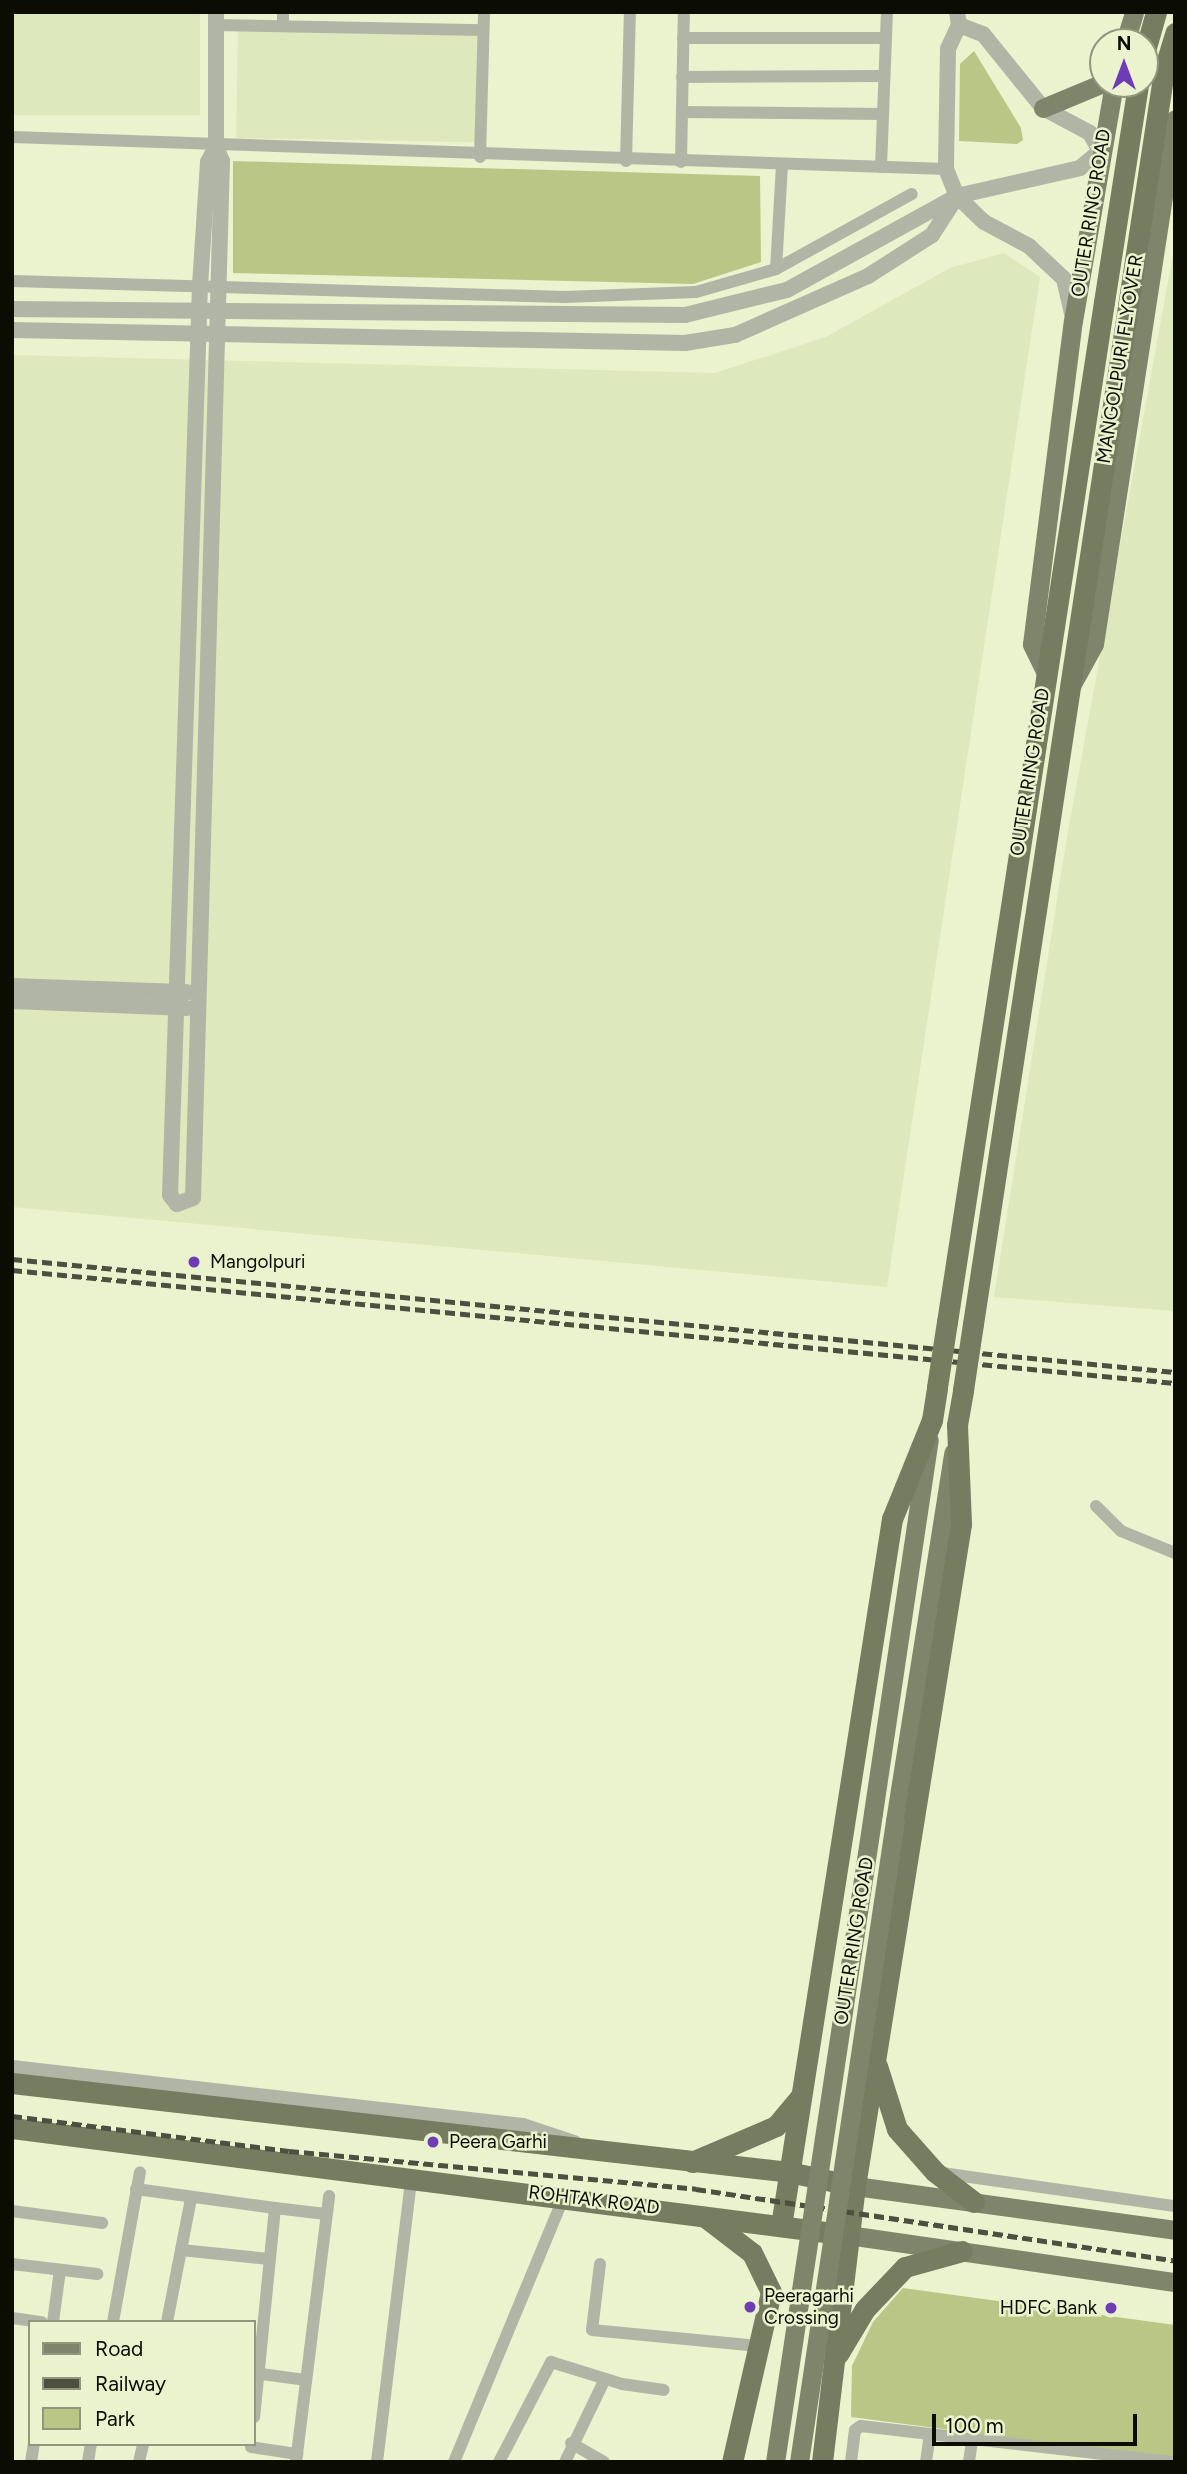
<!DOCTYPE html>
<style>
body{margin:0}
#map{position:relative;width:1187px;height:2474px;overflow:hidden;background:#eaf2ce;font-family:Figtree,sans-serif}
div>[style]{position:absolute}
.built>*{inset:0;background:#dee8bd;transform-origin:0 0}
.green>*{inset:0;background:#b9c686}
.minor>*{height:12px;margin:-6px;padding:0 6px;transform-origin:6px;border-radius:6px;background:#b1b5a6}
.tertiary>*{height:16px;margin:-8px;padding:0 8px;transform-origin:8px;border-radius:8px;background:#b1b5a6}
.primary>*{height:19px;margin:-9.5px;padding:0 9.5px;transform-origin:9.5px;border-radius:9.5px;background:#7f856a}
.trunk>*{height:21px;margin:-10.5px;padding:0 10.5px;transform-origin:10.5px;border-radius:10.5px;background:#767c5f}
.rail>*{height:4.5px;margin-top:-2.25px;transform-origin:0;background:repeating-linear-gradient(90deg,#4d503f 0 10px,transparent 0 15px)}
.primary-bridge>*{height:19px;margin:-9.5px;padding:0 9.5px;transform-origin:9.5px;border-radius:9.5px;background:#7f856a}
.trunk-bridge>*{height:21px;margin:-10.5px;padding:0 10.5px;transform-origin:10.5px;border-radius:10.5px;background:#767c5f}
.dots>*{width:19px;height:19px;translate:-50% -50%;box-sizing:border-box;border:4px solid #eaf2ce;border-radius:50%}
span{translate:-50% -50%;white-space:nowrap;text-align:center;line-height:1.15;-webkit-text-stroke:5px #eaf2ce;paint-order:stroke}
.street-label{font-size:19px;color:#0b0d03}
.poi-label{font-size:19px;color:#0b0d03}
.left{translate:0 -50%;text-align:left}
.right{translate:-100% -50%;text-align:right}
.frame{position:absolute;inset:0;border:14px solid #0b0d03;pointer-events:none}
.legend{position:absolute;left:28px;top:2320px;width:228px;height:126px;box-sizing:border-box;background:#eaf2ce;border:2px solid #91967d;margin:0;padding:9px 12px;list-style:none;font-size:21px;color:#0b0d03}
.legend li{display:flex;align-items:center;gap:14px;height:35px}
.legend b{width:35px;border:2px solid #91967d}
.north{position:absolute;left:1089px;top:28px;width:70px;height:70px;box-sizing:border-box;background:#eaf2ce;border:2px solid #91967d;border-radius:50%;rotate:0deg;font-size:19px;font-weight:700;line-height:28px;text-align:center;color:#0b0d03}
.north::after{content:'';display:block;margin:auto;width:24px;height:32px;background:#6e3db5;clip-path:polygon(50% 0,100% 100%,50% 72%,0 100%)}
.scale{position:absolute;left:932px;top:2414px;width:205px;height:32px;box-sizing:border-box;border:4px solid #0b0d03;border-top:0;padding-left:9px;font-size:21px;line-height:24px;white-space:nowrap;color:#0b0d03;-webkit-text-stroke:5px #eaf2ce;paint-order:stroke}
</style>
<div id="map">
<div class="built">
<i style="left:12px;top:12px;width:188px;height:103px"></i>
<i style="left:238px;top:30px;width:239px;height:108px;rotate:1deg"></i>
<i style="clip-path:polygon(1175px 243px,1175px 1311px,994px 1297px,1066px 843px)"></i>
<i style="clip-path:polygon(1004px 253px,1040px 277px,887px 1287px,12px 1207px,12px 355px,715px 373px,826px 337px,950px 268px)"></i>
</div>
<div class="green">
<i style="clip-path:polygon(974px 51px,1021px 128px,1023px 140px,1017px 144px,959px 141px,960px 64px)"></i>
<i style="clip-path:polygon(233px 161px,760px 176px,761px 262px,693px 284px,233px 273px)"></i>
<i style="clip-path:polygon(903px 2288px,1175px 2325px,1175px 2459px,851px 2417px,852px 2366px,873px 2322px)"></i>
</div>
<div class="minor">
<i style="left:216px;top:25px;width:267px;rotate:1.1deg"></i>
<i style="left:283px;top:26px;width:14px;rotate:-90deg"></i>
<i style="left:683px;top:38px;width:202px"></i>
<i style="left:682px;top:77px;width:202px;rotate:-0.3deg"></i>
<i style="left:682px;top:112px;width:201px;rotate:0.6deg"></i>
<i style="left:12px;top:137px;width:935px;rotate:1.96deg"></i>
<i style="left:480px;top:157px;width:145px;rotate:-88.4deg"></i>
<i style="left:626px;top:161px;width:149px;rotate:-88.5deg"></i>
<i style="left:681px;top:162px;width:150px;rotate:-88.9deg"></i>
<i style="left:881px;top:167px;width:155px;rotate:-87.8deg"></i>
<i style="left:776px;top:269px;width:105px;rotate:-86.7deg"></i>
<i style="left:12px;top:281px;width:553px;rotate:1.66deg"></i>
<i style="left:565px;top:297px;width:131px;rotate:-2.2deg"></i>
<i style="left:696px;top:292px;width:83px;rotate:-16deg"></i>
<i style="left:776px;top:269px;width:155px;rotate:-28.9deg"></i>
<i style="left:1096px;top:1506px;width:35px;rotate:45deg"></i>
<i style="left:1121px;top:1531px;width:58px;rotate:22.2deg"></i>
<i style="left:942px;top:2173px;width:235px;rotate:8.1deg"></i>
<i style="left:136px;top:2189px;width:140px;rotate:7.8deg"></i>
<i style="left:275px;top:2208px;width:210px;rotate:95.7deg"></i>
<i style="left:275px;top:2208px;width:51px;rotate:6.7deg"></i>
<i style="left:12px;top:2211px;width:91px;rotate:7.6deg"></i>
<i style="left:181px;top:2250px;width:89px;rotate:5.8deg"></i>
<i style="left:12px;top:2264px;width:86px;rotate:6.7deg"></i>
<i style="left:600px;top:2264px;width:66px;rotate:96.9deg"></i>
<i style="left:592px;top:2330px;width:167px;rotate:5.5deg"></i>
<i style="left:12px;top:2318px;width:30px;rotate:8deg"></i>
<i style="left:53px;top:2322px;width:52px;rotate:-82.3deg"></i>
<i style="left:113px;top:2322px;width:152px;rotate:-79.8deg"></i>
<i style="left:167px;top:2322px;width:126px;rotate:-79deg"></i>
<i style="left:254px;top:2373px;width:51px;rotate:7.8deg"></i>
<i style="left:571px;top:2443px;width:38px;rotate:30deg"></i>
<i style="left:251px;top:2447px;width:47px;rotate:8.7deg"></i>
<i style="left:31px;top:2462px;width:18px;rotate:-81deg"></i>
<i style="left:88px;top:2462px;width:18px;rotate:-81deg"></i>
<i style="left:139px;top:2462px;width:18px;rotate:-77deg"></i>
<i style="left:296px;top:2462px;width:268px;rotate:-82.9deg"></i>
<i style="left:377px;top:2462px;width:283px;rotate:-83.1deg"></i>
<i style="left:454px;top:2462px;width:288px;rotate:-67.5deg"></i>
<i style="left:499px;top:2462px;width:113px;rotate:-62.5deg"></i>
<i style="left:551px;top:2362px;width:74px;rotate:17.2deg"></i>
<i style="left:622px;top:2384px;width:42px;rotate:8.1deg"></i>
<i style="left:565px;top:2462px;width:92px;rotate:-64.3deg"></i>
<i style="left:851px;top:2462px;width:32px;rotate:-83deg"></i>
<i style="left:855px;top:2430px;width:7px;rotate:-34deg"></i>
<i style="left:861px;top:2426px;width:313px;rotate:6.6deg"></i>
<i style="left:926px;top:2462px;width:27px;rotate:-82deg"></i>
<i style="left:969px;top:2462px;width:22px;rotate:-82deg"></i>
</div>
<div class="tertiary">
<i style="left:216px;top:12px;width:135px;rotate:90deg"></i>
<i style="left:216px;top:147px;width:15px;rotate:67deg"></i>
<i style="left:222px;top:161px;width:1037px;rotate:91.6deg"></i>
<i style="left:193px;top:1198px;width:17px;rotate:159deg"></i>
<i style="left:177px;top:1204px;width:11px;rotate:-128deg"></i>
<i style="left:170px;top:1195px;width:909px;rotate:-88.11deg"></i>
<i style="left:200px;top:286px;width:124px;rotate:-86.3deg"></i>
<i style="left:208px;top:162px;width:17px;rotate:-62deg"></i>
<i style="left:957px;top:12px;width:13px;rotate:81deg"></i>
<i style="left:959px;top:25px;width:26px;rotate:115deg"></i>
<i style="left:948px;top:49px;width:120px;rotate:91deg"></i>
<i style="left:946px;top:169px;width:29px;rotate:68deg"></i>
<i style="left:957px;top:196px;width:37px;rotate:44deg"></i>
<i style="left:984px;top:222px;width:51px;rotate:28.1deg"></i>
<i style="left:1029px;top:246px;width:48px;rotate:43.3deg"></i>
<i style="left:1064px;top:279px;width:37px;rotate:77deg"></i>
<i style="left:959px;top:25px;width:26px;rotate:21deg"></i>
<i style="left:983px;top:34px;width:95px;rotate:51deg"></i>
<i style="left:1043px;top:108px;width:53px;rotate:28deg"></i>
<i style="left:1090px;top:133px;width:21px;rotate:61deg"></i>
<i style="left:12px;top:309px;width:673px;rotate:0.51deg"></i>
<i style="left:685px;top:315px;width:105px;rotate:-13.8deg"></i>
<i style="left:787px;top:290px;width:194px;rotate:-28.9deg"></i>
<i style="left:957px;top:196px;width:126px;rotate:-12.8deg"></i>
<i style="left:1080px;top:168px;width:26px;rotate:-40deg"></i>
<i style="left:12px;top:330px;width:673px;rotate:1.11deg"></i>
<i style="left:685px;top:343px;width:51px;rotate:-9.1deg"></i>
<i style="left:735px;top:335px;width:145px;rotate:-23.9deg"></i>
<i style="left:868px;top:276px;width:76px;rotate:-32.6deg"></i>
<i style="left:932px;top:235px;width:40px;rotate:-57.1deg"></i>
<i style="left:12px;top:986px;width:176px;rotate:2deg"></i>
<i style="left:12px;top:1001px;width:175px;rotate:2.3deg"></i>
<i style="left:12px;top:2068px;width:514px;rotate:6.48deg"></i>
<i style="left:523px;top:2126px;width:54px;rotate:18.4deg"></i>
</div>
<div class="primary">
<i style="left:1125px;top:42px;width:31px;rotate:-73deg"></i>
<i style="left:1043px;top:108px;width:65px;rotate:-22.6deg"></i>
<i style="left:1045px;top:671px;width:30px;rotate:-116deg"></i>
<i style="left:1032px;top:644px;width:326px;rotate:-82.8deg"></i>
<i style="left:1073px;top:321px;width:241px;rotate:-80.2deg"></i>
<i style="left:1072px;top:684px;width:46px;rotate:-61.2deg"></i>
<i style="left:1094px;top:644px;width:531px;rotate:-81.23deg"></i>
<i style="left:873px;top:1813px;width:377px;rotate:-81.5deg"></i>
<i style="left:895px;top:1821px;width:373px;rotate:-81deg"></i>
<i style="left:855px;top:2186px;width:323px;rotate:7.8deg"></i>
<i style="left:848px;top:2235px;width:330px;rotate:8.2deg"></i>
</div>
<div class="trunk">
<i style="left:1145px;top:51px;width:41px;rotate:-74.2deg"></i>
<i style="left:947px;top:1322px;width:1032px;rotate:-81.25deg"></i>
<i style="left:973px;top:1324px;width:1030px;rotate:-81.34deg"></i>
<i style="left:877px;top:2066px;width:66px;rotate:72.4deg"></i>
<i style="left:897px;top:2129px;width:57px;rotate:48.5deg"></i>
<i style="left:935px;top:2172px;width:49px;rotate:37.6deg"></i>
<i style="left:12px;top:2083px;width:782px;rotate:6.53deg"></i>
<i style="left:789px;top:2172px;width:67px;rotate:12deg"></i>
<i style="left:12px;top:2128px;width:843px;rotate:7.29deg"></i>
<i style="left:692px;top:2162px;width:91px;rotate:-23.2deg"></i>
<i style="left:776px;top:2126px;width:39px;rotate:-50deg"></i>
<i style="left:705px;top:2217px;width:59px;rotate:37.5deg"></i>
<i style="left:752px;top:2253px;width:43px;rotate:64deg"></i>
<i style="left:771px;top:2292px;width:174px;rotate:102.9deg"></i>
<i style="left:781px;top:2226px;width:716px;rotate:-81.08deg"></i>
<i style="left:892px;top:1519px;width:107px;rotate:-68deg"></i>
<i style="left:932px;top:1420px;width:33px;rotate:-81deg"></i>
<i style="left:838px;top:2354px;width:52px;rotate:-59deg"></i>
<i style="left:865px;top:2309px;width:58px;rotate:-46.4deg"></i>
<i style="left:905px;top:2267px;width:59px;rotate:-15.7deg"></i>
<i style="left:822px;top:2462px;width:278px;rotate:-83.2deg"></i>
<i style="left:855px;top:2186px;width:670px;rotate:-80.9deg"></i>
<i style="left:961px;top:1524px;width:99px;rotate:-92.3deg"></i>
<i style="left:957px;top:1425px;width:36px;rotate:-80deg"></i>
</div>
<div class="rail">
<i style="left:12px;top:1259px;width:1168px;rotate:5.55deg"></i>
<i style="left:12px;top:1270px;width:1168px;rotate:5.55deg"></i>
<i style="left:12px;top:2116px;width:279px;rotate:7.2deg"></i>
<i style="left:289px;top:2151px;width:409px;rotate:5.3deg"></i>
<i style="left:696px;top:2189px;width:484px;rotate:8.5deg"></i>
</div>
<div class="primary-bridge">
<i style="left:775px;top:2462px;width:656px;rotate:-81.41deg"></i>
<i style="left:799px;top:2462px;width:648px;rotate:-81.48deg"></i>
</div>
<div class="trunk-bridge">
<i style="left:1104px;top:302px;width:221px;rotate:-81.1deg"></i>
<i style="left:1128px;top:306px;width:239px;rotate:-81.3deg"></i>
<i style="left:1164px;top:70px;width:39px;rotate:-73deg"></i>
<i style="left:937px;top:1387px;width:66px;rotate:-81.3deg"></i>
<i style="left:963px;top:1390px;width:67px;rotate:-81.4deg"></i>
</div>
<div class="dots">
<i style="left:194px;top:1262px;background:#6e3db5"></i>
<i style="left:433px;top:2142px;background:#6e3db5"></i>
<i style="left:750px;top:2307px;background:#6e3db5"></i>
<i style="left:1111px;top:2308px;background:#6e3db5"></i>
</div>
<div class="street-label">
<span style="left:1091px;top:213px;rotate:-81deg">OUTER RING ROAD</span>
<span style="left:1120px;top:359px;rotate:-81deg">MANGOLPURI FLYOVER</span>
<span style="left:1030px;top:772px;rotate:-81deg">OUTER RING ROAD</span>
<span style="left:854px;top:1941px;rotate:-81deg">OUTER RING ROAD</span>
<span style="left:594px;top:2200px;rotate:7deg">ROHTAK ROAD</span>
</div>
<div class="poi-label">
<span class="left" style="left:210px;top:1262px">Mangolpuri</span>
<span class="left" style="left:449px;top:2142px">Peera Garhi</span>
<span class="left" style="left:764px;top:2307px">Peeragarhi<br>Crossing</span>
<span class="right" style="left:1097px;top:2308px">HDFC Bank</span>
</div>
<div class="frame"></div>
<ul class="legend">
<li><b style="height:9px;background:#7f856a"></b>Road</li>
<li><b style="height:9px;background:#4d503f"></b>Railway</li>
<li><b style="height:19px;background:#b9c686"></b>Park</li>
</ul>
<div class="north">N</div>
<div class="scale">100 m</div>
</div>
